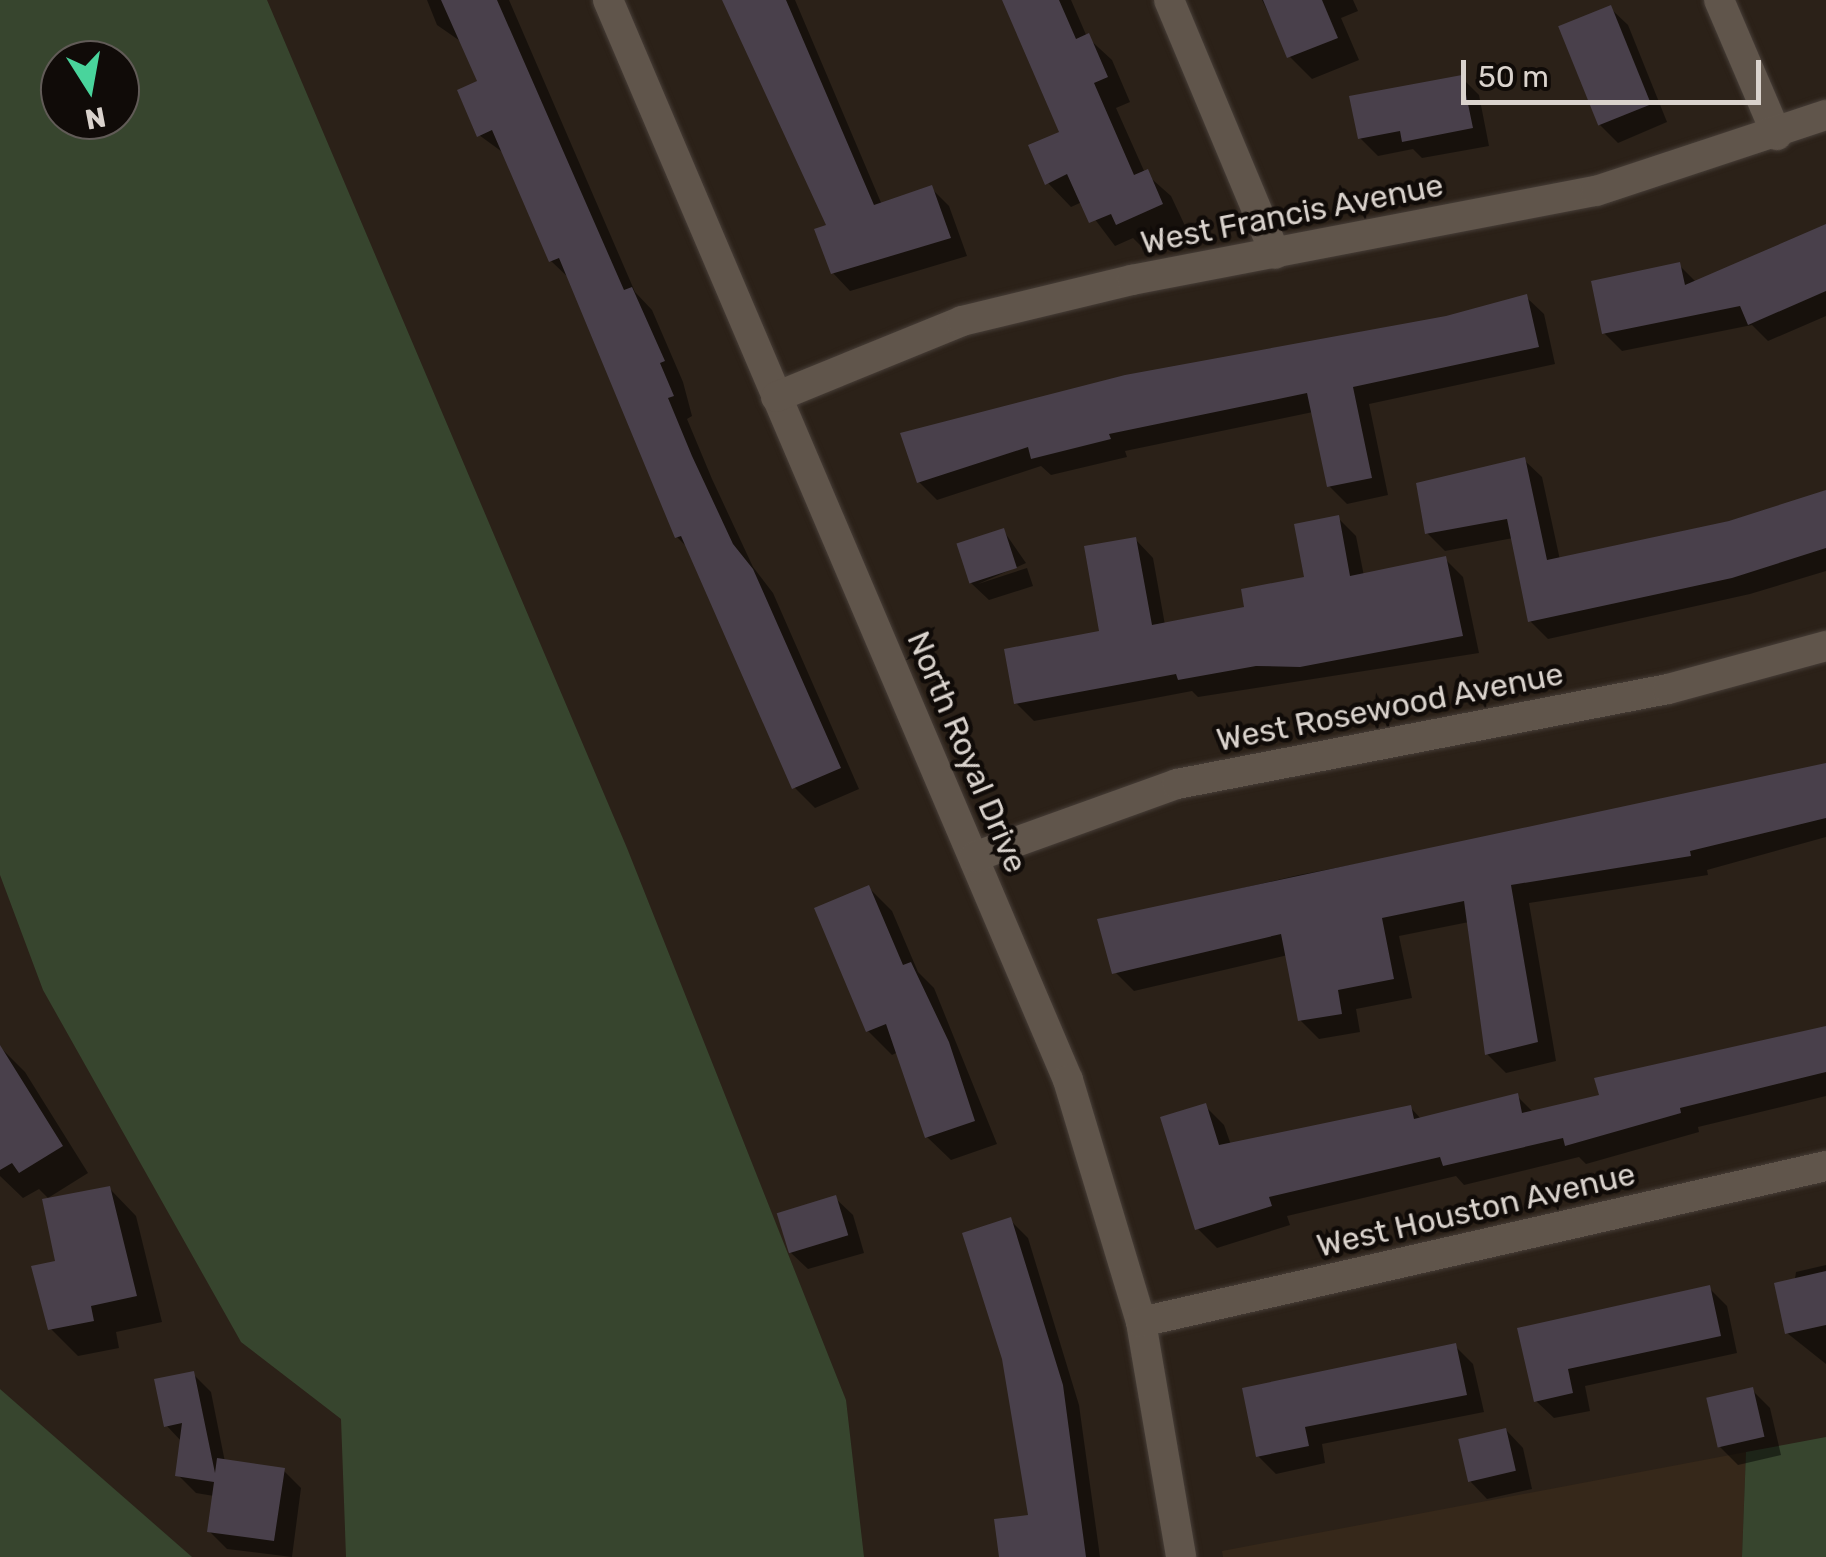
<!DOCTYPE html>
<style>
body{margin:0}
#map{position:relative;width:1826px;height:1557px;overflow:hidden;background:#2b2118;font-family:Rubik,sans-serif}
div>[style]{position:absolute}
.built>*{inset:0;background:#36281a}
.green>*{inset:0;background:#37452e}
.shadow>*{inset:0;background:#0007}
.building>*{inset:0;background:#49404b;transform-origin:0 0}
.roads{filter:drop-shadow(0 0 2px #473e38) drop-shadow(0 0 2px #473e38)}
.minor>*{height:30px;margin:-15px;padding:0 15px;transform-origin:15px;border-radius:15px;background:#60554b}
span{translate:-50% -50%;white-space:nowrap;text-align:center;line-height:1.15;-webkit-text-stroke:9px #100b08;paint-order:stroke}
.street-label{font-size:32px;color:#dad3cd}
.north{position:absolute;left:40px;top:40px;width:100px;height:100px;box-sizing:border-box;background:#100b08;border:2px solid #615b57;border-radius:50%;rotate:169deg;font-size:28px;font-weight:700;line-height:40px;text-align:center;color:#dad3cd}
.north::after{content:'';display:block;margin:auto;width:35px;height:45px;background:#49d49c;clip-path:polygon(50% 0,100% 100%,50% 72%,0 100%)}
.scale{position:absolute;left:1461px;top:60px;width:300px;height:45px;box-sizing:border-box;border:5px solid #dad3cd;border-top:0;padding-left:12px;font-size:30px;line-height:35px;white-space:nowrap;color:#dad3cd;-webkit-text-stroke:8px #100b08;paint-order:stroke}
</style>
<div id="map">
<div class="built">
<i style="clip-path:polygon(1746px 1452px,1742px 1557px,1223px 1557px,1222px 1551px)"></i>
</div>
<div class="green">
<i style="clip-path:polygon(evenodd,0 0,267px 0,627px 848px,846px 1400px,864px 1557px,346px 1557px,341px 1419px,241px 1342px,43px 990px,0 875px,0 0,60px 60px,120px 60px,120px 120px,60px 120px,60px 60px)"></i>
<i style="clip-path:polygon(0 1389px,192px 1557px,0 1557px)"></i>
<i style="clip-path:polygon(1826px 1437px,1826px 1557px,1742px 1557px,1746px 1452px)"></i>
</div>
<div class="shadow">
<i style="clip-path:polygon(427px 0,509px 0,635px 292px,652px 310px,683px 382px,692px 416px,687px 419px,712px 479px,753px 567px,773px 593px,859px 789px,815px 808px,795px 788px,689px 549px,677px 537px,571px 280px,551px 261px,505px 154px,479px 135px,480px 82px,463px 43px,437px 25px)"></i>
<i style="clip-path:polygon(727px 0,795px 0,882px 205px,931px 188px,949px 206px,967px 256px,850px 291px,833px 273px,829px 226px)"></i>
<i style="clip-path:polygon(1005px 0,1071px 0,1087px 37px,1112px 60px,1130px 102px,1116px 108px,1145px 173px,1171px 196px,1186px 228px,1142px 247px,1133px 238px,1115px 246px,1082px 202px,1071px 207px,1048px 183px,1062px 133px)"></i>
<i style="clip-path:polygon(1262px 0,1353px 0,1358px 11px,1341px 18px,1359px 60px,1312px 79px,1290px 57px)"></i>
<i style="clip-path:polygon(1610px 8px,1628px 25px,1667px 122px,1618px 143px,1600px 125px)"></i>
<i style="clip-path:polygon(1461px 77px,1479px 95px,1489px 146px,1422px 158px,1413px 149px,1378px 156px,1360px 138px)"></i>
<i style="clip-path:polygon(1826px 227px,1826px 316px,1768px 341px,1752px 325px,1622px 351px,1604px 333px,1679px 265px,1697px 283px)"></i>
<i style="clip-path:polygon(1526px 297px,1544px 314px,1555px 364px,1369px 404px,1388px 495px,1347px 504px,1329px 486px,1313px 412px,1125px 451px,1127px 457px,1051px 475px,1041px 466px,937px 500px,919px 482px,1126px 377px,1447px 318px)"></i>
<i style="clip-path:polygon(1524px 460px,1542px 477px,1560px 560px,1730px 524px,1826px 493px,1826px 571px,1750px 594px,1548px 639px,1530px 621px,1513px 538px,1445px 551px,1427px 533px)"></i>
<i style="clip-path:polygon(1338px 518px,1356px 536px,1364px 576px,1445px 559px,1463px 577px,1479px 653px,1198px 697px,1192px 691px,1034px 721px,1016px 703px,1102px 633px,1136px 540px,1153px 558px,1165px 625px,1247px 609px,1307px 579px)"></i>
<i style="clip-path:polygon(1003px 530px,1026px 563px,978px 584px,1027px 568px,1033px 586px,989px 600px,971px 583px)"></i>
<i style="clip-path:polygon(1826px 765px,1826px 837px,1707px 870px,1708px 875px,1529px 903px,1556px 1061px,1506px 1073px,1487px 1054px,1469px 922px,1399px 936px,1412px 998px,1356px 1009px,1360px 1032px,1319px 1039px,1300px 1020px,1288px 955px,1134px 991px,1115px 972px,1100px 921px,1299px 875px,1679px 802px)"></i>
<i style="clip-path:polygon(869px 888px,892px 911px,918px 972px,934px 988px,997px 1144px,951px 1160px,927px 1137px,898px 1052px,892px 1055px,868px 1031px)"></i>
<i style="clip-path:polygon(1826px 1029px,1826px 1096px,1698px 1127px,1699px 1132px,1586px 1164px,1579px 1157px,1464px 1185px,1456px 1176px,1287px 1216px,1290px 1225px,1217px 1248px,1197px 1228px,1205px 1106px,1224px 1125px,1231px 1145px,1410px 1107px,1422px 1120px,1517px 1096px,1534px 1113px,1602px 1097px,1597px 1080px)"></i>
<i style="clip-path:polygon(0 1047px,25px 1072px,88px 1173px,48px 1198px,39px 1189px,23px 1198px,0 1176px)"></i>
<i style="clip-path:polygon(110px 1189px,136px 1216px,162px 1322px,116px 1332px,119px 1348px,78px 1356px,51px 1329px,58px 1263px)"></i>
<i style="clip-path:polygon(835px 1198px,853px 1215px,864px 1253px,808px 1269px,790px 1252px)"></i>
<i style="clip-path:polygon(1010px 1220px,1028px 1238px,1079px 1405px,1100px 1557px,1001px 1557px,1031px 1517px)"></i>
<i style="clip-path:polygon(1826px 1265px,1826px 1364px,1787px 1333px,1796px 1272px)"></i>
<i style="clip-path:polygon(1709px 1288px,1727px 1306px,1737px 1353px,1585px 1386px,1590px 1411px,1554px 1418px,1536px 1401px,1520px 1329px)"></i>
<i style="clip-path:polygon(1455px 1346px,1473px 1364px,1484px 1412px,1322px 1444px,1325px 1463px,1276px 1474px,1258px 1456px,1245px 1390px)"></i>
<i style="clip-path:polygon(193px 1374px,211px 1392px,225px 1462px,283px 1470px,301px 1488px,292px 1557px,227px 1549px,209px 1531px,214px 1496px,196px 1493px,178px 1475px,182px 1442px,166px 1425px)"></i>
<i style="clip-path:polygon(1752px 1390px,1770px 1408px,1781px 1455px,1738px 1465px,1720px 1447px)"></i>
<i style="clip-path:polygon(1506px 1430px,1523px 1448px,1532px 1489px,1487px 1499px,1470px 1481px)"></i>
</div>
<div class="building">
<i style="clip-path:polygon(441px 0,497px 0,624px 290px,632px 287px,665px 361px,660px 363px,674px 396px,668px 398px,692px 456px,733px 544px,753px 569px,841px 768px,792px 789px,681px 536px,675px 538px,559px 258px,549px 262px,492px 130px,477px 137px,457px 90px,477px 81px)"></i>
<i style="clip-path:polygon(722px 0,786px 0,874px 205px,932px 185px,951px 238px,831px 274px,814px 229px,826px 225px)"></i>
<i style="clip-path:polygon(1002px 0,1059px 0,1076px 39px,1089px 33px,1108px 77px,1094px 83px,1134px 175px,1148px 169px,1163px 204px,1116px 225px,1111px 214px,1089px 223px,1067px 174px,1045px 185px,1028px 145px,1059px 132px)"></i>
<i style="clip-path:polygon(1263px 0,1322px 0,1338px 38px,1287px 58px)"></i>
<i style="left:1611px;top:5px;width:107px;height:57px;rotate:68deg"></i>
<i style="clip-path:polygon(1462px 75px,1473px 128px,1402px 142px,1400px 131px,1358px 139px,1349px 96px)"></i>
<i style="clip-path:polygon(1826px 224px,1826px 291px,1748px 325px,1740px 306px,1602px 334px,1591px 281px,1680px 262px,1685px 285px)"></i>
<i style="clip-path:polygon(1527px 294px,1539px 347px,1353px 387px,1372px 478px,1327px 487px,1307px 393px,1109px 434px,1111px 439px,1031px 459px,1028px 447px,917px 483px,900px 433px,1125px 375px,1446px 316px)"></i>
<i style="clip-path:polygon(1525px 457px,1547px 560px,1729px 521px,1826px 490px,1826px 548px,1732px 578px,1528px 622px,1507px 519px,1425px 534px,1416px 483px)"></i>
<i style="clip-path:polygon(1339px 515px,1350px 576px,1446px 556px,1463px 636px,1300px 667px,1256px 666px,1178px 680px,1176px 674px,1014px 704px,1004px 649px,1099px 631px,1084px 546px,1136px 537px,1152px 625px,1244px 607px,1241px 589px,1304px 577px,1294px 524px)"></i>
<i style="left:1004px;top:528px;width:42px;height:50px;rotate:72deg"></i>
<i style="clip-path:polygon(1826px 763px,1826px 818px,1690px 851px,1691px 856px,1511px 885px,1538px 1042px,1485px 1055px,1464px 901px,1382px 918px,1394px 979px,1338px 990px,1342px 1014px,1298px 1021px,1281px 934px,1112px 974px,1097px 919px)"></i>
<i style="clip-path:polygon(869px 885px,903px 965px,911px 962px,949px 1042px,975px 1121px,925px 1138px,886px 1024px,866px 1032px,814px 908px)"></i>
<i style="clip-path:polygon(1826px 1026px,1826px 1072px,1680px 1108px,1681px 1113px,1565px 1146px,1563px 1138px,1443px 1166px,1440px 1157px,1269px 1197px,1272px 1206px,1195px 1230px,1160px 1117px,1206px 1103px,1219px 1145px,1411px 1105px,1414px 1119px,1518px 1093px,1522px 1113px,1599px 1095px,1594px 1078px)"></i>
<i style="clip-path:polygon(0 1045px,63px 1146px,19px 1173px,12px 1163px,0 1170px)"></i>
<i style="clip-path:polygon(110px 1186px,137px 1296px,91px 1306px,94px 1321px,48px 1330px,31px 1266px,55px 1261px,42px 1199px)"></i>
<i style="left:836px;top:1195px;width:42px;height:62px;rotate:73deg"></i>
<i style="clip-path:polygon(1011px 1217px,1063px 1385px,1086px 1557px,999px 1557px,994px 1519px,1028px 1515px,1002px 1359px,962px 1233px)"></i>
<i style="clip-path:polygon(1826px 1271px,1826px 1325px,1785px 1334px,1774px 1283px)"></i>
<i style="clip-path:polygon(1710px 1285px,1721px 1336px,1568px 1369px,1573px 1393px,1534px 1402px,1517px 1328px)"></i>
<i style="clip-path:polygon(1456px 1343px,1467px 1395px,1305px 1427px,1309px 1446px,1256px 1457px,1242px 1388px)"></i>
<i style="clip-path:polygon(194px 1371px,215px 1473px,217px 1458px,285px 1468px,274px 1541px,207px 1532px,214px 1482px,175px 1476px,182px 1423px,164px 1427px,154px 1379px)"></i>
<i style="left:1753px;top:1387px;width:51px;height:48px;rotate:77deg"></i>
<i style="left:1506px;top:1428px;width:44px;height:49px;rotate:77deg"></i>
</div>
<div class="roads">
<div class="minor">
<i style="left:608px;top:0;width:1174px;rotate:66.93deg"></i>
<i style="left:1068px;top:1080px;width:253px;rotate:73.2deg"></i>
<i style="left:1141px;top:1322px;width:238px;rotate:80.3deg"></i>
<i style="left:1169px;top:0;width:275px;rotate:67.3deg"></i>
<i style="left:1719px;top:0;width:147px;rotate:66.8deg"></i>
<i style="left:776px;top:397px;width:201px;rotate:-22.2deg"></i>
<i style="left:962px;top:321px;width:175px;rotate:-13.6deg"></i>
<i style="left:1132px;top:280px;width:472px;rotate:-10.9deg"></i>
<i style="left:1596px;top:191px;width:242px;rotate:-18.3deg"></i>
<i style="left:974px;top:857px;width:216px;rotate:-19.8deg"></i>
<i style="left:1177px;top:784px;width:500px;rotate:-10.95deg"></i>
<i style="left:1668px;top:689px;width:164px;rotate:-15.2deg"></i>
<i style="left:1141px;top:1322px;width:703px;rotate:-12.83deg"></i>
</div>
</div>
<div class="street-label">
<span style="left:1292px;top:214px;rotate:-11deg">West Francis Avenue</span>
<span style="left:1390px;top:707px;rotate:-11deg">West Rosewood Avenue</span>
<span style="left:967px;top:752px;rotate:67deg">North Royal Drive</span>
<span style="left:1476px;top:1210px;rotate:-13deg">West Houston Avenue</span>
</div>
<div class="north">N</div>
<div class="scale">50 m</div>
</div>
